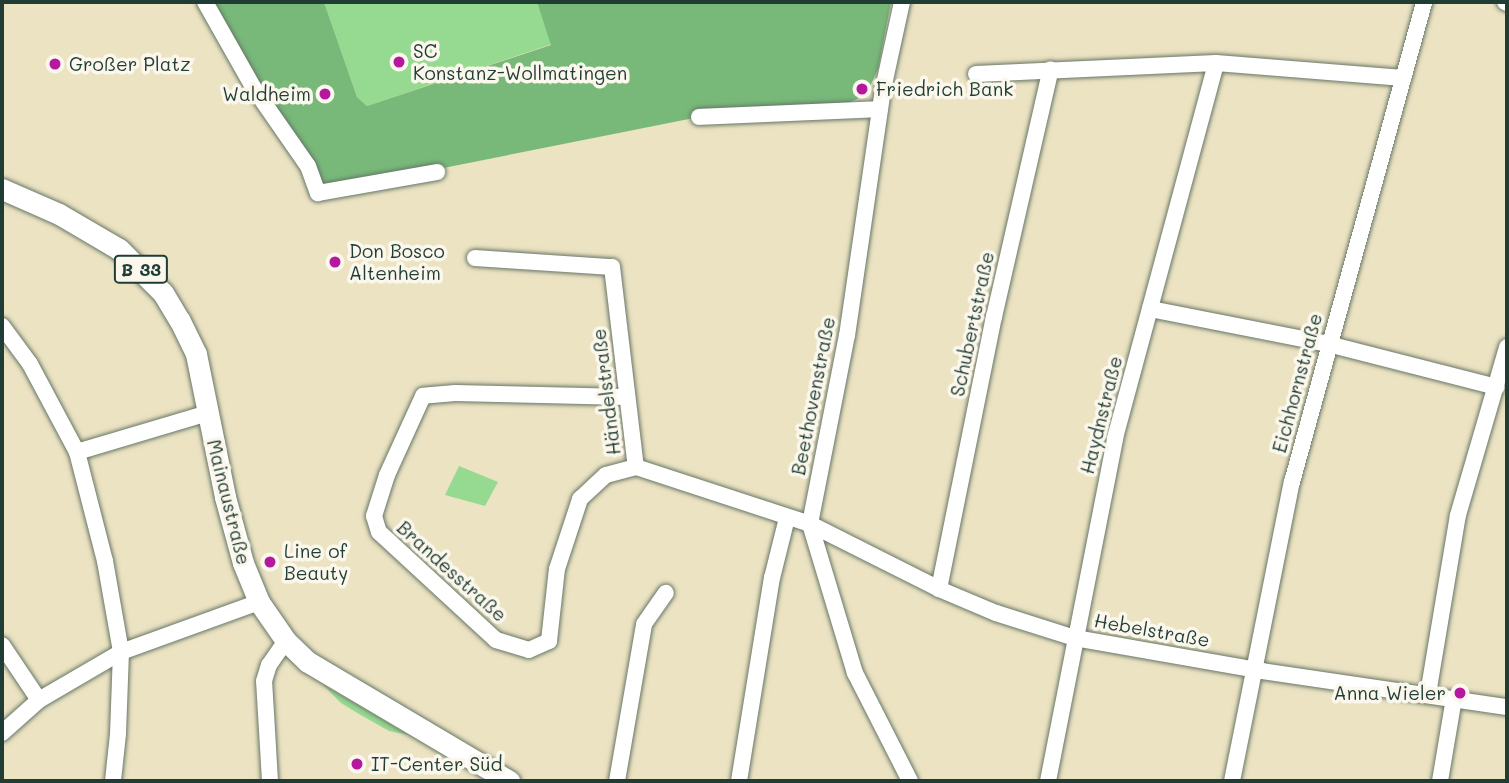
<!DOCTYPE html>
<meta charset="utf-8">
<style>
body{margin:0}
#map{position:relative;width:1509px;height:783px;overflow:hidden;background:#ece3c3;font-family:Mali,sans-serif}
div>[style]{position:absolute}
.green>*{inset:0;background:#96d990}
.forest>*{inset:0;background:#78b97a}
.roads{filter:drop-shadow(0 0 2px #677766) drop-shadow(0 0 2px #677766)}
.minor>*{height:16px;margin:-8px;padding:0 8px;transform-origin:8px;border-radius:8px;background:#fff}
.major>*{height:21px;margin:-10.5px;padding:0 10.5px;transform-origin:10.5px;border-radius:10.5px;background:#fff}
.dots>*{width:19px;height:19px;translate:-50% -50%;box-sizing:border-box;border:4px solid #fbf7ec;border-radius:50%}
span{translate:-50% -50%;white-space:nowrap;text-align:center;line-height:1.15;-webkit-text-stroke:7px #fbf7ec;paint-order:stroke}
.shield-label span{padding:2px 5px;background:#fbf7ec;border:2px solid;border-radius:5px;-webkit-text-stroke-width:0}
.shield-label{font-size:18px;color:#1f3d34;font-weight:700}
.poi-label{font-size:19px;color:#1f3d34}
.left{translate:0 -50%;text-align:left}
.right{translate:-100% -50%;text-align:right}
.street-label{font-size:19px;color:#1f3d34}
.frame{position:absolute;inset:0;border:4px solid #1f3d34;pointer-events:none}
</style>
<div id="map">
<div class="green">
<i style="clip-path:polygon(324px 2px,537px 2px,552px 44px,367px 106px,357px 97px)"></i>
<i style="clip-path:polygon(459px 466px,498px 482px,485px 506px,445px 495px)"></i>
<i style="clip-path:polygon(322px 684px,409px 735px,389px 731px,359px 714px,341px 703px)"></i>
</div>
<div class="forest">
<i style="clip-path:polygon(205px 2px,324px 2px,357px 97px,367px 106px,551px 45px,537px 2px,891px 2px,878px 69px,866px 95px,848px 103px,699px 117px,318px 193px)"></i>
</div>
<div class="roads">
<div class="minor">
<i style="left:205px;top:2px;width:98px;rotate:60.5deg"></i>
<i style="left:253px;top:87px;width:96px;rotate:55.2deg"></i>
<i style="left:308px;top:166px;width:29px;rotate:70deg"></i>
<i style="left:318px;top:193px;width:121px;rotate:-10deg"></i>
<i style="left:902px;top:2px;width:89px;rotate:102.3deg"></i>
<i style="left:883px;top:89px;width:249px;rotate:98.3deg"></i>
<i style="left:847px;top:335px;width:193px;rotate:101.1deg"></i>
<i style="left:810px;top:524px;width:156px;rotate:73.2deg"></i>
<i style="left:855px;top:673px;width:121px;rotate:63deg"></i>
<i style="left:1505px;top:2px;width:2px;rotate:27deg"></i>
<i style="left:976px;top:74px;width:240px;rotate:-2.6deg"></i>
<i style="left:1216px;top:63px;width:188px;rotate:4.6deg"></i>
<i style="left:699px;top:117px;width:181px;rotate:-2.5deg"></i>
<i style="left:475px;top:258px;width:137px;rotate:3.8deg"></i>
<i style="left:612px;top:267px;width:201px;rotate:83.2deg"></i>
<i style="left:1150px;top:309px;width:181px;rotate:11.1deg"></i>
<i style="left:1328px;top:344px;width:174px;rotate:14.3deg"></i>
<i style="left:2px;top:326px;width:47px;rotate:53.6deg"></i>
<i style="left:30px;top:364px;width:100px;rotate:61.9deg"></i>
<i style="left:77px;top:452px;width:113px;rotate:75.6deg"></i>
<i style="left:105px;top:561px;width:92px;rotate:80deg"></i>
<i style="left:121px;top:652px;width:82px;rotate:92.1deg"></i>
<i style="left:118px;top:734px;width:47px;rotate:96.1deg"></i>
<i style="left:627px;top:397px;width:172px;rotate:-178.7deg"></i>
<i style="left:455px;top:393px;width:32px;rotate:175deg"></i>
<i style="left:423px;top:396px;width:87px;rotate:114.5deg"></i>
<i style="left:387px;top:475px;width:43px;rotate:107.6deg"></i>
<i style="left:374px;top:516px;width:17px;rotate:73deg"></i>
<i style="left:379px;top:532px;width:159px;rotate:42.7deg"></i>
<i style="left:496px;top:640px;width:34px;rotate:17deg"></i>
<i style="left:529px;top:650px;width:22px;rotate:-24deg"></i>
<i style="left:549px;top:641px;width:72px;rotate:-83.7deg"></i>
<i style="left:557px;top:569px;width:74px;rotate:-71.8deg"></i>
<i style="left:580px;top:499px;width:35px;rotate:-43deg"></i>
<i style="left:606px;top:475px;width:31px;rotate:-15deg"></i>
<i style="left:77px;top:452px;width:137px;rotate:-16.6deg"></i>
<i style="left:636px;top:467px;width:183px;rotate:18.1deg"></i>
<i style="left:810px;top:524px;width:144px;rotate:26.7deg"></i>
<i style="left:939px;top:589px;width:62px;rotate:22.8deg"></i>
<i style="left:996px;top:613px;width:83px;rotate:17.6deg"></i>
<i style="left:1075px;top:638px;width:190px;rotate:10deg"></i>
<i style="left:1262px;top:671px;width:248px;rotate:8.4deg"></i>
<i style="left:939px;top:589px;width:278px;rotate:-78.6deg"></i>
<i style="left:994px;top:317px;width:254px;rotate:-77.1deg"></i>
<i style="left:2px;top:645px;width:66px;rotate:56.1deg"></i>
<i style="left:1428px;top:694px;width:181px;rotate:-80.5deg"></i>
<i style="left:1458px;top:515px;width:175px;rotate:-73.7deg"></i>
<i style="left:2px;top:733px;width:50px;rotate:-41.7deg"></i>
<i style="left:39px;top:700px;width:95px;rotate:-30.3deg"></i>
<i style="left:121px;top:652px;width:147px;rotate:-19.9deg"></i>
<i style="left:270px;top:781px;width:100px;rotate:-93.4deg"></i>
<i style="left:264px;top:681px;width:17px;rotate:-73deg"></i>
<i style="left:269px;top:665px;width:29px;rotate:-55deg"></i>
<i style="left:617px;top:781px;width:159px;rotate:-80.2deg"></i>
<i style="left:644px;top:624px;width:38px;rotate:-55deg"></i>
<i style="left:739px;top:781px;width:206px;rotate:-80.8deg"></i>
<i style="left:772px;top:578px;width:62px;rotate:-76deg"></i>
<i style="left:1048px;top:781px;width:349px;rotate:-78.9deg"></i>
<i style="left:1115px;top:438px;width:388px;rotate:-74.9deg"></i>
<i style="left:1232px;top:781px;width:305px;rotate:-78.7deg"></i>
<i style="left:1292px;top:482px;width:498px;rotate:-74.6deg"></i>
<i style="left:1440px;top:781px;width:84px;rotate:-80.4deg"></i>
</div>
<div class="major">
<i style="left:2px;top:189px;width:62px;rotate:23.7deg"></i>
<i style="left:59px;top:214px;width:69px;rotate:30.3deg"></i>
<i style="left:119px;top:249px;width:62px;rotate:45deg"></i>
<i style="left:163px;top:293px;width:33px;rotate:59deg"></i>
<i style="left:180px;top:321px;width:37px;rotate:64deg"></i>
<i style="left:196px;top:354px;width:146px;rotate:78.5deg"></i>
<i style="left:225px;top:497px;width:68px;rotate:74.7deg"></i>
<i style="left:243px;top:563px;width:42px;rotate:67.7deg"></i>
<i style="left:259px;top:602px;width:47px;rotate:55.3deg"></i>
<i style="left:286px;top:641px;width:30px;rotate:44deg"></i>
<i style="left:308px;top:662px;width:234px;rotate:30.6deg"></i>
</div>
</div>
<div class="dots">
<i style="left:399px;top:62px;background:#b5179e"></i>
<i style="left:55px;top:64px;background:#b5179e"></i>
<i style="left:862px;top:89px;background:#b5179e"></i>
<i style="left:325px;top:94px;background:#b5179e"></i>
<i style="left:335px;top:262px;background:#b5179e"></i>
<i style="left:270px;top:562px;background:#b5179e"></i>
<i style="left:1460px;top:693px;background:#b5179e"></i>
<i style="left:357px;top:764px;background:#b5179e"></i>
</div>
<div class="shield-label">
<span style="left:141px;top:269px">B 33</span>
</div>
<div class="poi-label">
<span class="left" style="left:413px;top:62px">SC<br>Konstanz-Wollmatingen</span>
<span class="left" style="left:69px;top:64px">Großer Platz</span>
<span class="left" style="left:876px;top:89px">Friedrich Bank</span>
<span class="right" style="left:311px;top:94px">Waldheim</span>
<span class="left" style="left:349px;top:262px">Don Bosco<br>Altenheim</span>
<span class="left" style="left:284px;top:562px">Line of<br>Beauty</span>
<span class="right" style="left:1446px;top:693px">Anna Wieler</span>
<span class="left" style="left:371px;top:764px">IT-Center Süd</span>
</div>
<div class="street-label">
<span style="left:972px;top:324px;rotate:-78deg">Schubertstraße</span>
<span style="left:1297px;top:383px;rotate:-75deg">Eichhornstraße</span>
<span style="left:606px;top:392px;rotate:-97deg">Händelstraße</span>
<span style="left:813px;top:396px;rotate:-79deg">Beethovenstraße</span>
<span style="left:1101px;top:415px;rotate:-76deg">Haydnstraße</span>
<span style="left:229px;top:502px;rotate:76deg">Mainaustraße</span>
<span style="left:452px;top:571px;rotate:42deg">Brandesstraße</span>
<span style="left:1152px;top:630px;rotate:10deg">Hebelstraße</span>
</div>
<div class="frame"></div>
</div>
